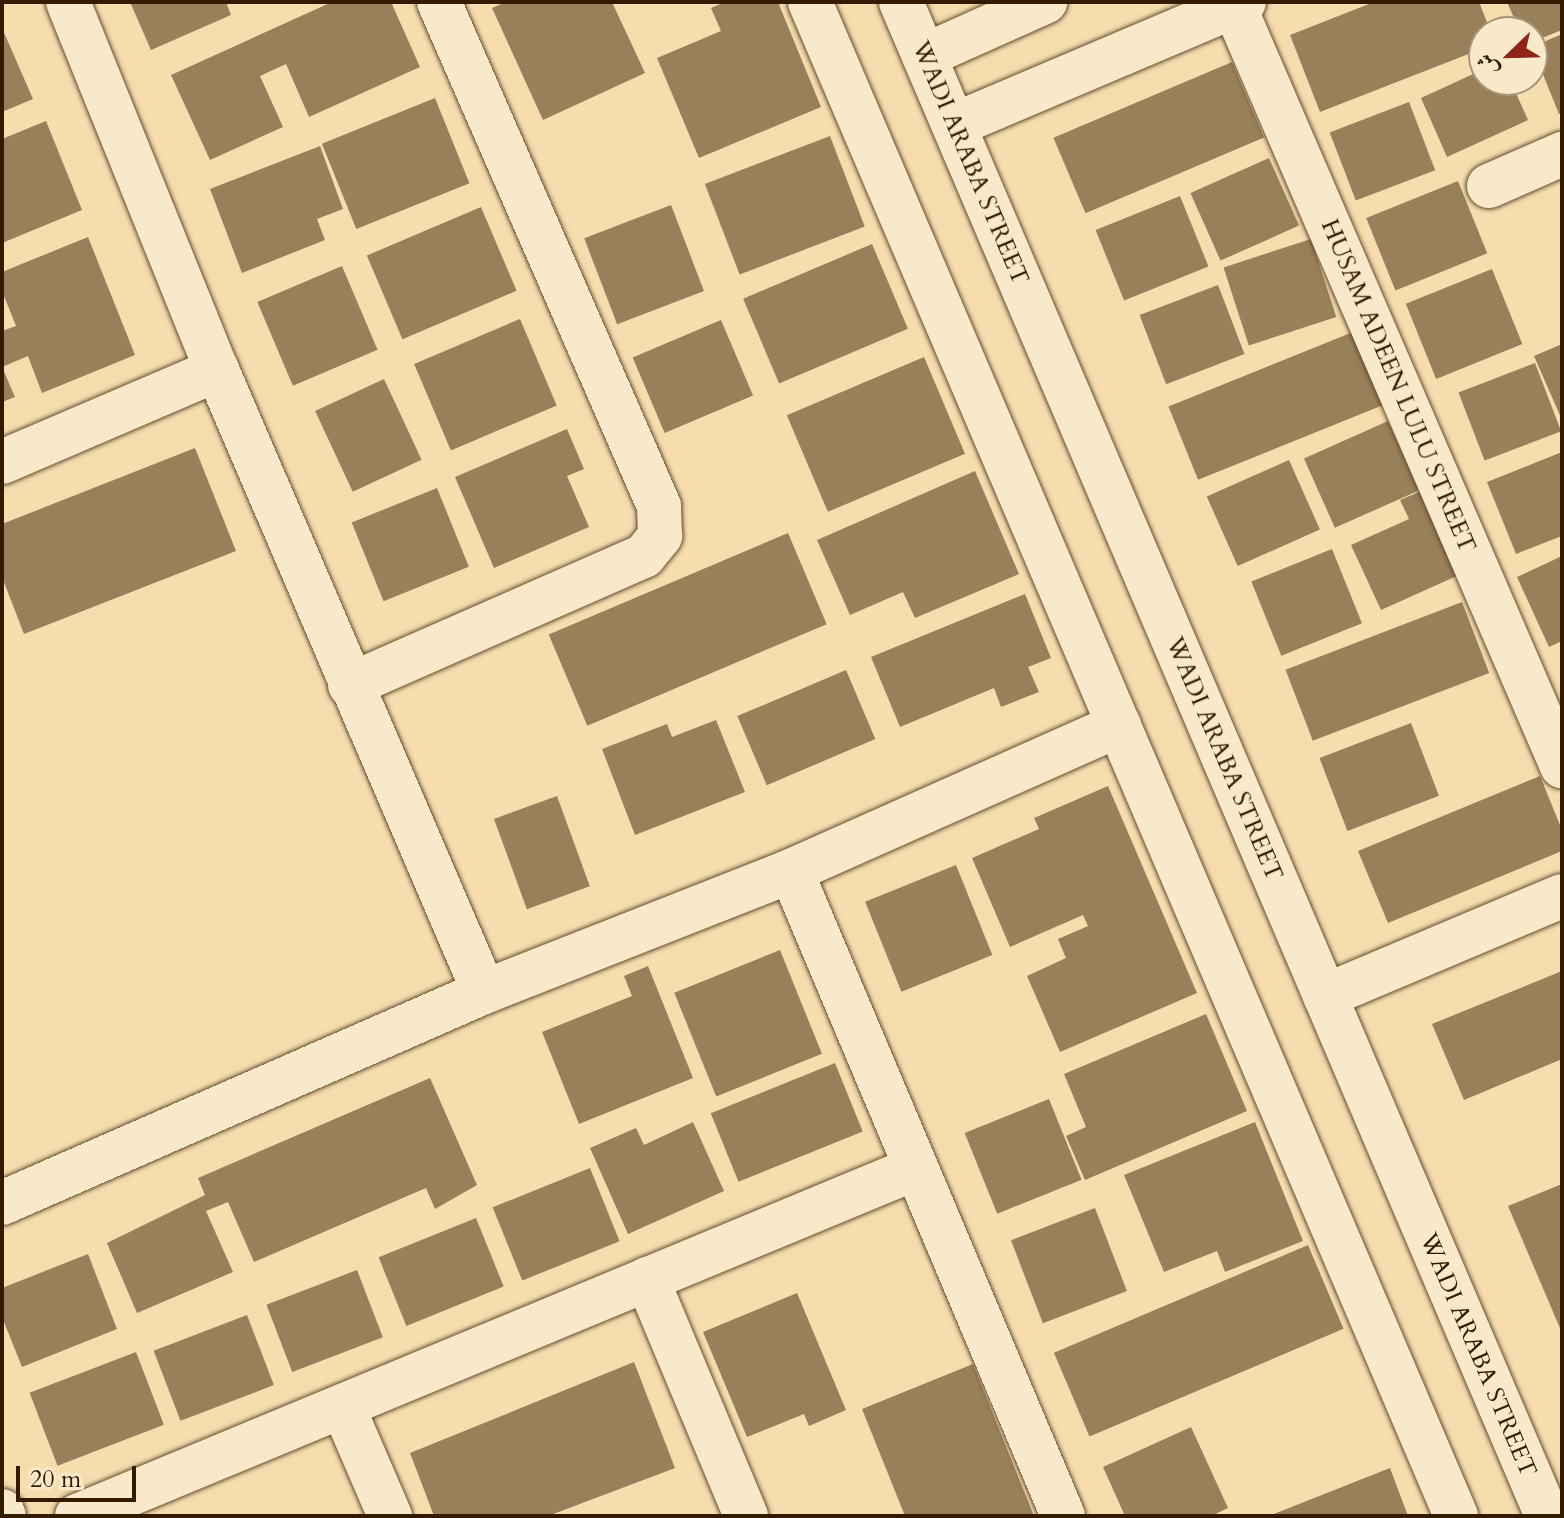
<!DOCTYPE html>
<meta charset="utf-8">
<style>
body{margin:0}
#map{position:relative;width:1564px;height:1518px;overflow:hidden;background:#f5ddae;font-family:Cardo,Amiri,serif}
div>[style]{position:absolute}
.building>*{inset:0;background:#98805a;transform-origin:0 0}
.roads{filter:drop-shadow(0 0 2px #644c2c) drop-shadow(0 0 2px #644c2c)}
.street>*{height:44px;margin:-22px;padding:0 22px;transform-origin:22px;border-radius:22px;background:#f8e9ca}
.secondary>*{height:44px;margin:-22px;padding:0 22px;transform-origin:22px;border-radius:22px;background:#f8e9ca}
span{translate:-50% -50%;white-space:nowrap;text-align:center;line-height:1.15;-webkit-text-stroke:7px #f8e9ca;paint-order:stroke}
.street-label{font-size:24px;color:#341b00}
.frame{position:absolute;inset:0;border:4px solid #341b00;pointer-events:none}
.north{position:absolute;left:1468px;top:16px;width:80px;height:80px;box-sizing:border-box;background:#f8e9ca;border:2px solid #aa9779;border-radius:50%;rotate:247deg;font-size:22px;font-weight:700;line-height:32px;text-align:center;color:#341b00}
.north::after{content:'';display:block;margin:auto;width:28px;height:36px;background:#8f2418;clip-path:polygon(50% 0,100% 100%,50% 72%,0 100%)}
.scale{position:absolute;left:16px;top:1466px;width:120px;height:36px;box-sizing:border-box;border:4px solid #341b00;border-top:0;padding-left:10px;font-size:24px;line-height:28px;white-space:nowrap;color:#341b00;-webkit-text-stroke:6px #f8e9ca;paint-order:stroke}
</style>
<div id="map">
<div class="building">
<i style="clip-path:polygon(130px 2px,226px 2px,231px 15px,151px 50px)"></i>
<i style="clip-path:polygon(332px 2px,391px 2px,420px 67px,309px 117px,286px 64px,260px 76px,283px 127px,210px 160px,171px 75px)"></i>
<i style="clip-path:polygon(506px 2px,612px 2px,645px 73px,543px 120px,492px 8px)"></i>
<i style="clip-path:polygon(725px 2px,778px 2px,821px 107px,699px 158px,657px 58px,721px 31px,711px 8px)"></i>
<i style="clip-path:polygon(1374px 2px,1479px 2px,1491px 32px,1484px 32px,1484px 48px,1320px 112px,1290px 35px)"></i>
<i style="clip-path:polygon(1507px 2px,1562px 2px,1562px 30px,1532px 42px,1532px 32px,1520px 32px)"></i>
<i style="clip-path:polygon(2px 28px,33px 99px,2px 112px)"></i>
<i style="clip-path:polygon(1562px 34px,1562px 113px,1559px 114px,1532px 47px)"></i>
<i style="left:1232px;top:62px;width:82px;height:194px;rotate:67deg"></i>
<i style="clip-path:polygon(1484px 69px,1484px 80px,1510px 80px,1528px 120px,1447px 157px,1421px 98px)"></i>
<i style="left:435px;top:98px;width:92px;height:122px;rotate:68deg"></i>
<i style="left:1409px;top:102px;width:73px;height:85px;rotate:69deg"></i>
<i style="clip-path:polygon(46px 121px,82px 210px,2px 243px,2px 139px)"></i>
<i style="left:830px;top:136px;width:97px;height:134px;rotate:69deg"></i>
<i style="clip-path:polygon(320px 146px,343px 209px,317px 219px,325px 240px,242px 273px,210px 189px)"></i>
<i style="left:1269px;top:158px;width:74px;height:86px;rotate:66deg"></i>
<i style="left:1458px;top:181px;width:78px;height:99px;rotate:68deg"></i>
<i style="left:1180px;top:196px;width:76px;height:91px;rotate:68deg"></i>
<i style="left:671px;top:205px;width:92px;height:93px;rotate:69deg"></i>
<i style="left:481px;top:207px;width:91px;height:124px;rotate:67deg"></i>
<i style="clip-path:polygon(88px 237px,135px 355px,42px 393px,28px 356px,2px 367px,15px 397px,2px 402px,2px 331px,16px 326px,2px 291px,2px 272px)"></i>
<i style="left:1311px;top:239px;width:82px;height:92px;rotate:72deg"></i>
<i style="left:872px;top:244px;width:92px;height:140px;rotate:67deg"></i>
<i style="left:342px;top:266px;width:91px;height:92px;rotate:67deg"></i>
<i style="left:1492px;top:269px;width:81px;height:93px;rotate:68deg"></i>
<i style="left:1218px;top:285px;width:74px;height:84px;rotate:69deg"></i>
<i style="left:520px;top:319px;width:94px;height:115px;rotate:67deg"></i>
<i style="left:721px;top:320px;width:82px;height:96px;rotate:67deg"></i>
<i style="left:1353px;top:332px;width:79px;height:199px;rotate:68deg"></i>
<i style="clip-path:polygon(1562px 344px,1562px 420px,1534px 356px)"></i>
<i style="left:924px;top:357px;width:105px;height:149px;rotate:67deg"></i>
<i style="left:1535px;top:363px;width:73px;height:82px;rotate:69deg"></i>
<i style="left:384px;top:379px;width:89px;height:76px;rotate:65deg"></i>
<i style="left:1388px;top:421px;width:76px;height:92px;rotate:66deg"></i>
<i style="clip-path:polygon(567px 429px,584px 469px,567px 476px,589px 527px,494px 568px,455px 477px)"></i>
<i style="clip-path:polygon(195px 448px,236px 551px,24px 634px,2px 577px,2px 524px)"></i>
<i style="clip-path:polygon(1562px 452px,1562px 536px,1516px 554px,1487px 482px)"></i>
<i style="left:1289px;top:460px;width:76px;height:90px;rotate:66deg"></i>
<i style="clip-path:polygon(975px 471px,1019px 574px,915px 618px,903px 592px,850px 615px,817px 540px)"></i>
<i style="left:437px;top:488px;width:85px;height:92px;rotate:68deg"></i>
<i style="clip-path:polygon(1421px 491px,1459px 575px,1381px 610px,1351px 545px,1409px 519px,1400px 500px)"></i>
<i style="left:788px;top:533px;width:99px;height:260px;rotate:67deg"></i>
<i style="left:1332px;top:549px;width:80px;height:87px;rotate:68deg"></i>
<i style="clip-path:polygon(1562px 556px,1562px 641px,1549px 647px,1517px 577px)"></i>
<i style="clip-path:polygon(1025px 594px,1051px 658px,1028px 667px,1039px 692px,1001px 707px,994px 688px,900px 727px,871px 657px)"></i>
<i style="left:1462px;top:602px;width:76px;height:189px;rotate:69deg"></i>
<i style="left:846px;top:670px;width:75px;height:118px;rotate:67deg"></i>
<i style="clip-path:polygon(716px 720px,745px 792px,635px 835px,602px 749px,667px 724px,672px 737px)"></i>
<i style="left:1411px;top:723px;width:78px;height:98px;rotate:69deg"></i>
<i style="clip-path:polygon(1540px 776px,1562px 830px,1562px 851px,1388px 923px,1358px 851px)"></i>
<i style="clip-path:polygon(1108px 786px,1197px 993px,1060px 1052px,1027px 976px,1066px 958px,1058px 939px,1088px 926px,1083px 915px,1010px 947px,972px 858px,1039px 829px,1034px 818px)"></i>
<i style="left:557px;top:796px;width:96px;height:67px;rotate:70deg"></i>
<i style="left:956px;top:865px;width:97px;height:98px;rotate:68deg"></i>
<i style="left:780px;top:950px;width:112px;height:114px;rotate:68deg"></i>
<i style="clip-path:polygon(648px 966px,693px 1078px,579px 1124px,542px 1032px,632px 996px,624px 976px)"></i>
<i style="clip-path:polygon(1562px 971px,1562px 1059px,1464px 1100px,1432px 1024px)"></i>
<i style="clip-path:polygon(1206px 1014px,1247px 1111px,1085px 1180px,1066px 1136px,1086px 1127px,1064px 1074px)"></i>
<i style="left:835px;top:1063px;width:74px;height:134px;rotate:68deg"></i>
<i style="clip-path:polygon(430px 1078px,477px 1185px,435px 1209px,426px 1188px,254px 1262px,228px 1202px,206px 1211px,233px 1272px,137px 1313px,107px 1243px,205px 1195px,198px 1178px)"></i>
<i style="left:1049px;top:1099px;width:87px;height:91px;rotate:68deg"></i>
<i style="clip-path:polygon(693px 1122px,724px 1191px,628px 1234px,590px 1148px,636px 1128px,644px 1145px)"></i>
<i style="clip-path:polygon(1255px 1122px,1303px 1241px,1225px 1272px,1217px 1251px,1164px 1272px,1124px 1175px)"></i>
<i style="left:590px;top:1168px;width:79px;height:105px;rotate:68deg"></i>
<i style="clip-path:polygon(1562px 1184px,1562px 1333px,1508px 1206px)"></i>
<i style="left:1095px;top:1208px;width:89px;height:90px;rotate:69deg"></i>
<i style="left:476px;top:1218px;width:74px;height:105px;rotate:68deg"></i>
<i style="left:1308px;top:1245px;width:91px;height:276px;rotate:67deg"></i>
<i style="clip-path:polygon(88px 1254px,117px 1329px,22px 1367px,2px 1317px,2px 1288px)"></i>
<i style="left:357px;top:1270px;width:72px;height:97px;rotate:69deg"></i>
<i style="clip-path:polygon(797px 1293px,846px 1410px,809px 1426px,804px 1414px,747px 1437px,703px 1332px)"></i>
<i style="left:247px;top:1315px;width:75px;height:100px;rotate:69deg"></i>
<i style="left:136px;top:1352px;width:78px;height:114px;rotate:69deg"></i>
<i style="clip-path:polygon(634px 1362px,675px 1468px,548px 1516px,434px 1516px,410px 1453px)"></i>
<i style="clip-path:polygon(973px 1364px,1034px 1516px,905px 1516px,862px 1409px)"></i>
<i style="clip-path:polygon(1191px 1427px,1228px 1508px,1211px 1516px,1125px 1516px,1103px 1467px)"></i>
<i style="clip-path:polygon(1390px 1468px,1408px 1516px,1269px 1516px)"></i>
</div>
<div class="roads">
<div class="street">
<i style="left:68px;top:2px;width:397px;rotate:68deg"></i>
<i style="left:217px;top:370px;width:677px;rotate:66.77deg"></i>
<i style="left:1234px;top:6px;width:828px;rotate:66.66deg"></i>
<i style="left:924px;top:56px;width:133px;rotate:-24.1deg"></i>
<i style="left:954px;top:125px;width:315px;rotate:-23deg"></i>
<i style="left:1489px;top:186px;width:80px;rotate:-23.7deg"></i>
<i style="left:2px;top:462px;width:234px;rotate:-23.2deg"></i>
<i style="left:350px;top:685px;width:321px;rotate:-23.7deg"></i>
<i style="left:644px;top:556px;width:26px;rotate:-51deg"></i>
<i style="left:660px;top:536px;width:30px;rotate:-92deg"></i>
<i style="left:659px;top:506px;width:550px;rotate:-113.58deg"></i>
<i style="left:791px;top:871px;width:700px;rotate:67.13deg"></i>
<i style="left:1325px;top:996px;width:257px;rotate:-22.9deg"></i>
<i style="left:2px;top:1203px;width:526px;rotate:-23.64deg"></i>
<i style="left:484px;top:992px;width:330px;rotate:-21.5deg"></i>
<i style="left:791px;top:871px;width:359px;rotate:-24deg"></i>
<i style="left:647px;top:1279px;width:257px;rotate:67.3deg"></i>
<i style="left:343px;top:1407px;width:119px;rotate:66.7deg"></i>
<i style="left:2px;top:1511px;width:5px;rotate:68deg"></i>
<i style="left:77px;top:1516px;width:908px;rotate:-22.53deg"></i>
</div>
<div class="secondary">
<i style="left:810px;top:2px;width:1646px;rotate:66.89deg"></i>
<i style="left:901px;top:2px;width:1646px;rotate:66.89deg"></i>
</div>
</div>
<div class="street-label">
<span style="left:970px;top:163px;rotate:67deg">WADI ARABA STREET</span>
<span style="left:1398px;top:386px;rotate:67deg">HUSAM ADEEN LULU STREET</span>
<span style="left:1224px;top:759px;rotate:67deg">WADI ARABA STREET</span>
<span style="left:1478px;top:1355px;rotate:67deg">WADI ARABA STREET</span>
</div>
<div class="frame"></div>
<div class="north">ش</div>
<div class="scale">20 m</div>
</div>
